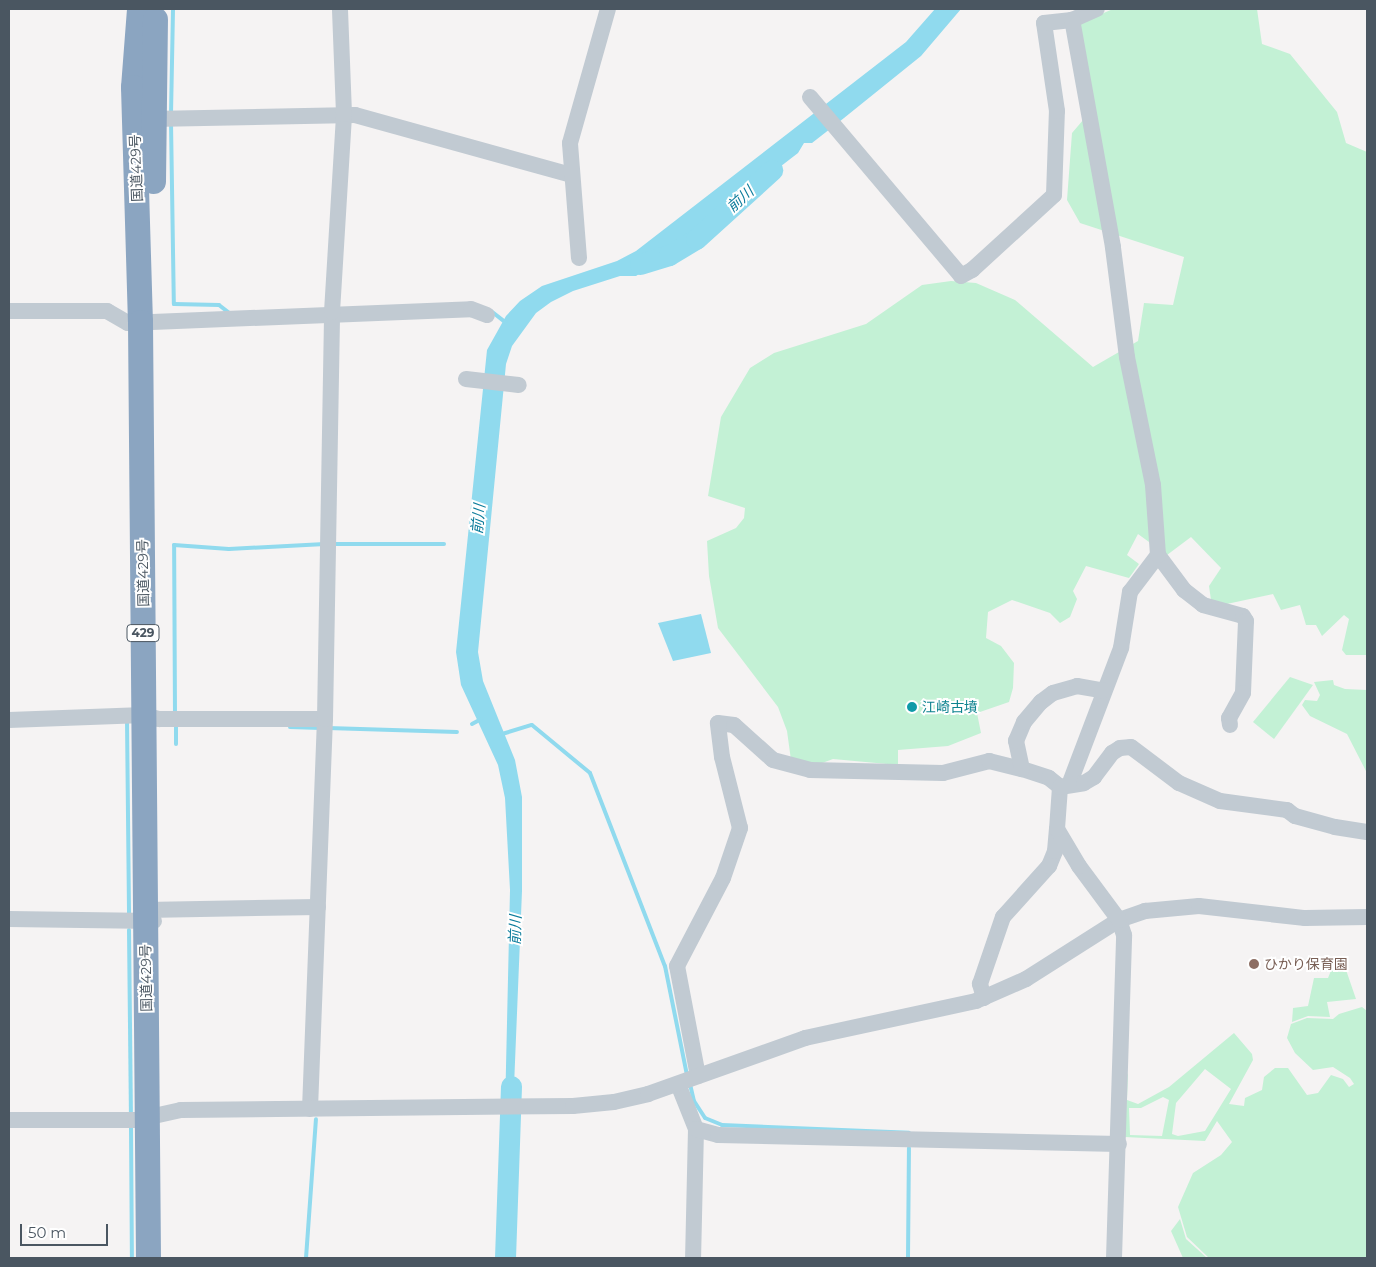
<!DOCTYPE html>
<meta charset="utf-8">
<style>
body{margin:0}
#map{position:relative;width:1376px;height:1267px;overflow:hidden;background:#f5f3f3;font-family:Montserrat,"Noto Sans JP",sans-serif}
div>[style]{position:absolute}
.green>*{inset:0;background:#c3f1d5}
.water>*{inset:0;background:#90daee}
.stream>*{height:4px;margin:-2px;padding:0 2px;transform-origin:2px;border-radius:2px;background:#90daee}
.river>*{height:21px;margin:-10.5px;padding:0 10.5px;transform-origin:10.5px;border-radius:10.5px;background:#90daee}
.minor>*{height:16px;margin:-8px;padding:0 8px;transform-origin:8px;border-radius:8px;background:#c1cad2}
.highway>*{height:25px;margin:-12.5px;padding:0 12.5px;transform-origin:12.5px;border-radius:12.5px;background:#8ba5c1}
.dots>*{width:14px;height:14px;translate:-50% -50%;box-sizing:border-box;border:2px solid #fff;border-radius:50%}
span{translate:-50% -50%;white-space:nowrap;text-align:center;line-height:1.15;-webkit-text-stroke:4px #fff;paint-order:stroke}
.shield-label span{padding:1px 4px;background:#fff;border:1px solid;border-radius:4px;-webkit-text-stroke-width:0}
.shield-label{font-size:12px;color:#4a5661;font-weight:700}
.street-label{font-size:14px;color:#4a5661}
.culture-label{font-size:14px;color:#0d838f}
.left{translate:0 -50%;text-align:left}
.education-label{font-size:14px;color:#785e54}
.water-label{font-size:15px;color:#0c7c9b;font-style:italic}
.frame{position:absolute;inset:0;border:10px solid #4a5661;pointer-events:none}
.scale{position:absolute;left:20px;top:1224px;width:88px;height:22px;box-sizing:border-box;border:2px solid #4a5661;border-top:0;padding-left:6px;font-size:15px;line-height:18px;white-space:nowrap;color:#4a5661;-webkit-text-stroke:4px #fff;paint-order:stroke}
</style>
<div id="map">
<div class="green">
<i style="clip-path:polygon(1113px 9px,1257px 9px,1262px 44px,1290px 54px,1337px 112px,1346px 143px,1367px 152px,1367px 655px,1346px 655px,1342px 650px,1349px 619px,1344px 615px,1322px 636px,1316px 625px,1306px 625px,1300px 605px,1281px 610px,1273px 594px,1222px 605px,1211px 600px,1209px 586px,1221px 568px,1191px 537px,1167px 555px,1138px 534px,1127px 555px,1139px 564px,1129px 578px,1086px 566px,1073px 591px,1077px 599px,1070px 617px,1060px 623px,1050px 613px,1012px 600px,988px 612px,986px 638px,1001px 646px,1014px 663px,1013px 688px,1009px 702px,977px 713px,981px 733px,948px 746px,898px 750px,898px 765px,833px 759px,814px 766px,791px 760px,787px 731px,778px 707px,718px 628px,709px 576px,707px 541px,736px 528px,744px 518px,745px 508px,708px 496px,721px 417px,750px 368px,774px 353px,866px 324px,922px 285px,951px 281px,976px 283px,1015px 300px,1093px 367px,1138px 341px,1144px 303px,1173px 305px,1184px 257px,1080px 223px,1067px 200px,1072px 133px,1095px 106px,1078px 24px)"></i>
<i style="clip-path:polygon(1290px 677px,1313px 685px,1274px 739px,1253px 722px)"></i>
<i style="clip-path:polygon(1333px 680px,1334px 685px,1345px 689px,1367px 690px,1367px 773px,1347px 734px,1310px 716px,1302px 705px,1305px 700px,1317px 701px,1320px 695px,1314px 682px)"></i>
<i style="clip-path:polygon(1345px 967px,1356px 999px,1327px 1002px,1330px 1017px,1308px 1016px,1292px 1022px,1293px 1008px,1308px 1006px,1314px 978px,1328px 978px,1332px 968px)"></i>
<i style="clip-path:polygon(evenodd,1362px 1007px,1367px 1011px,1367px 1258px,1209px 1258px,1187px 1237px,1178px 1207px,1193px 1173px,1221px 1155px,1232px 1142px,1217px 1121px,1205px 1141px,1125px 1137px,1126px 1077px,1128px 1073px,1127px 1100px,1138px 1104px,1169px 1087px,1234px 1033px,1252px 1054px,1253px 1060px,1229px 1104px,1244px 1106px,1245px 1098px,1262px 1090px,1264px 1077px,1275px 1068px,1288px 1068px,1307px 1095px,1318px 1093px,1331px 1075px,1343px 1079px,1349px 1087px,1354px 1084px,1350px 1078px,1333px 1067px,1313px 1070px,1295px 1053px,1287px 1038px,1291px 1024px,1307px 1018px,1333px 1019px,1339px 1014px,1362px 1007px,1205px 1069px,1231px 1089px,1205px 1131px,1178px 1136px,1172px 1134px,1176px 1103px,1205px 1069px,1362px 1007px,1163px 1097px,1169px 1100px,1162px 1136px,1130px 1135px,1129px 1108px,1141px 1108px,1163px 1097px)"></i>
<i style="clip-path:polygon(1180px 1219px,1186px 1239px,1207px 1258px,1183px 1258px,1171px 1231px)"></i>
</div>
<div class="water">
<i style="clip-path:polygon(935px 9px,961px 9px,921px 56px,844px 118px,812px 143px,804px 143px,798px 153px,650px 267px,636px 276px,620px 276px,573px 291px,551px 302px,536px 313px,512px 346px,506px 364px,478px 652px,483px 681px,515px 760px,522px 797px,522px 891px,513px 1111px,505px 1111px,510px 890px,505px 798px,498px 765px,461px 685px,456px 652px,487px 350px,506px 316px,520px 301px,542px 286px,617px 261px,636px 251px,906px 42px)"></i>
<i style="clip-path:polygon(701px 614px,711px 653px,673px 661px,658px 623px)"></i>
</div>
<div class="stream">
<i style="left:171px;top:114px;width:105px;rotate:-88.9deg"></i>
<i style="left:171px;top:123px;width:181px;rotate:89.1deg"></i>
<i style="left:174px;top:304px;width:45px;rotate:1.3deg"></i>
<i style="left:219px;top:305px;width:16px;rotate:38deg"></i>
<i style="left:491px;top:311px;width:18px;rotate:38deg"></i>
<i style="left:332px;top:544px;width:112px"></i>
<i style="left:175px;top:714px;width:169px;rotate:-90.3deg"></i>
<i style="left:174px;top:545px;width:55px;rotate:4.2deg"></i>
<i style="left:229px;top:549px;width:96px;rotate:-3deg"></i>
<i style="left:127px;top:720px;width:194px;rotate:89.4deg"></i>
<i style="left:176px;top:724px;width:20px;rotate:90deg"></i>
<i style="left:472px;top:724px;width:10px;rotate:-29deg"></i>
<i style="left:290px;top:727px;width:31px;rotate:2deg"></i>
<i style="left:328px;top:728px;width:129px;rotate:1.8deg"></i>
<i style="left:502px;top:734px;width:31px;rotate:-17deg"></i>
<i style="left:532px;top:725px;width:75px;rotate:39.6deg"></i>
<i style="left:590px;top:773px;width:207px;rotate:68.8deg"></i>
<i style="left:665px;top:966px;width:111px;rotate:78.6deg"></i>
<i style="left:129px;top:930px;width:183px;rotate:89.4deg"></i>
<i style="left:690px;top:1084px;width:17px;rotate:77deg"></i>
<i style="left:694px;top:1101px;width:20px;rotate:57deg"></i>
<i style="left:705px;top:1118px;width:18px;rotate:22deg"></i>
<i style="left:722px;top:1125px;width:187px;rotate:2.4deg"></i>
<i style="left:131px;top:1128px;width:130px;rotate:89.6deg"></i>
<i style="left:306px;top:1258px;width:139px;rotate:-85.9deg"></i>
<i style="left:908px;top:1258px;width:110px;rotate:-89.5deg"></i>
</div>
<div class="river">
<i style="left:640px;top:264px;width:30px;rotate:-17deg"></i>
<i style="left:669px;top:255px;width:31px;rotate:-31deg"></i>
<i style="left:696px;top:239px;width:103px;rotate:-42.2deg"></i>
<i style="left:505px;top:1258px;width:172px;rotate:-88deg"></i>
</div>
<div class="minor">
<i style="left:810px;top:97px;width:234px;rotate:49.8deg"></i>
<i style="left:961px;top:276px;width:13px;rotate:-29deg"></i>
<i style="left:972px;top:270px;width:111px;rotate:-42.4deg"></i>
<i style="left:1054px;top:195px;width:84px;rotate:-88deg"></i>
<i style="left:1057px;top:111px;width:89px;rotate:-98.4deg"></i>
<i style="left:1044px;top:23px;width:28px;rotate:-6deg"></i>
<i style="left:1072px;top:20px;width:27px;rotate:-24deg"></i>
<i style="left:152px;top:119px;width:203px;rotate:-1.1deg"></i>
<i style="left:355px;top:115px;width:225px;rotate:15.5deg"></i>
<i style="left:579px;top:258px;width:115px;rotate:-94.5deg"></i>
<i style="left:570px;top:143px;width:139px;rotate:-74.2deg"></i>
<i style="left:9px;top:311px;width:98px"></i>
<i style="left:107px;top:311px;width:24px;rotate:30deg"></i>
<i style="left:128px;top:323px;width:343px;rotate:-2.3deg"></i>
<i style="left:471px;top:309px;width:17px;rotate:21deg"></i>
<i style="left:466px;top:379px;width:53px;rotate:6.5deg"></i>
<i style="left:1158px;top:555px;width:44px;rotate:53.4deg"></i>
<i style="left:1184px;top:590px;width:24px;rotate:38deg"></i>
<i style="left:1203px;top:605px;width:41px;rotate:15.4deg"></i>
<i style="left:1243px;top:616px;width:6px;rotate:59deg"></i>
<i style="left:1246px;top:621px;width:72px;rotate:92.4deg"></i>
<i style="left:1243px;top:693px;width:29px;rotate:119deg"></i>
<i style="left:1229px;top:718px;width:7px;rotate:82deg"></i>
<i style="left:9px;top:720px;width:135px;rotate:-2.1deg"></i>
<i style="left:144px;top:715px;width:16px;rotate:15deg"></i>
<i style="left:159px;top:719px;width:166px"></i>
<i style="left:1022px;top:769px;width:28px;rotate:18deg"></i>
<i style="left:1049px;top:778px;width:14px;rotate:39deg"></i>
<i style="left:1069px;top:785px;width:147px;rotate:-69.2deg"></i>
<i style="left:1121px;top:648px;width:57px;rotate:-80.9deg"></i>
<i style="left:1130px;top:592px;width:46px;rotate:-52.9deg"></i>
<i style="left:1158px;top:555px;width:70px;rotate:-94.1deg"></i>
<i style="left:1153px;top:485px;width:131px;rotate:-101.5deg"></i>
<i style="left:1127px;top:357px;width:111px;rotate:-97.3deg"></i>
<i style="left:1113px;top:247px;width:231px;rotate:-100.2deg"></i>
<i style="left:145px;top:910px;width:173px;rotate:-1deg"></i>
<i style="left:9px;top:919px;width:145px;rotate:0.8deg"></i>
<i style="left:984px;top:998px;width:15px;rotate:-106deg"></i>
<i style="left:980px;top:984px;width:71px;rotate:-71.1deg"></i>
<i style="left:1003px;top:917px;width:69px;rotate:-48deg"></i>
<i style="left:1049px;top:866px;width:16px;rotate:-68deg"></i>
<i style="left:1055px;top:851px;width:22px;rotate:-85deg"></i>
<i style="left:698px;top:1076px;width:112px;rotate:-100.8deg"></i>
<i style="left:677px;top:966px;width:99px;rotate:-62.4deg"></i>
<i style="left:723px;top:878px;width:53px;rotate:-71.2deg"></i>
<i style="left:740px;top:828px;width:73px;rotate:-104.2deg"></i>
<i style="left:722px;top:757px;width:34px;rotate:-97deg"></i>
<i style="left:718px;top:723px;width:16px;rotate:7deg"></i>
<i style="left:734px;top:725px;width:52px;rotate:41.9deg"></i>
<i style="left:773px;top:760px;width:38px;rotate:15deg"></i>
<i style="left:810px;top:770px;width:133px;rotate:1.3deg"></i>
<i style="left:943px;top:773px;width:48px;rotate:-14.6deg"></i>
<i style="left:989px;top:761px;width:34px;rotate:14deg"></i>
<i style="left:1022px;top:769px;width:29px;rotate:-102deg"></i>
<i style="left:1016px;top:741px;width:21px;rotate:-67deg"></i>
<i style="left:1024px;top:722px;width:26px;rotate:-50deg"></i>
<i style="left:1041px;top:702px;width:15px;rotate:-37deg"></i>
<i style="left:1053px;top:693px;width:25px;rotate:-16deg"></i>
<i style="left:1077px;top:686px;width:27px;rotate:10deg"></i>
<i style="left:678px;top:1084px;width:48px;rotate:68.2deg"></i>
<i style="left:696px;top:1129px;width:129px;rotate:91.3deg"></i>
<i style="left:310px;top:1109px;width:390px;rotate:-87.8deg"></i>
<i style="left:325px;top:719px;width:407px;rotate:-89deg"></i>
<i style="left:332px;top:312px;width:198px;rotate:-86.5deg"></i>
<i style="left:344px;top:114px;width:105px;rotate:-92.2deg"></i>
<i style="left:9px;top:1120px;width:127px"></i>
<i style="left:136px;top:1120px;width:46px;rotate:-12.5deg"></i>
<i style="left:181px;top:1110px;width:392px;rotate:-0.6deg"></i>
<i style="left:573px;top:1106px;width:41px;rotate:-5.6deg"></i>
<i style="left:614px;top:1102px;width:35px;rotate:-13deg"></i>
<i style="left:648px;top:1094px;width:167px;rotate:-19.6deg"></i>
<i style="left:805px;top:1038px;width:175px;rotate:-12.2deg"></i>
<i style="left:976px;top:1001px;width:55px;rotate:-23.7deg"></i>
<i style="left:1026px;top:979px;width:110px;rotate:-32.4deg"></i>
<i style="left:1119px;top:920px;width:28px;rotate:-19deg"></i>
<i style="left:1145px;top:911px;width:54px;rotate:-5.3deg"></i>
<i style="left:1199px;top:906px;width:107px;rotate:6.5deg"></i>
<i style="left:1305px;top:918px;width:62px;rotate:-0.9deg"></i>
<i style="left:696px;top:1129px;width:23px;rotate:15deg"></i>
<i style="left:718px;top:1135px;width:401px;rotate:1.3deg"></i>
<i style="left:1114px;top:1258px;width:323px;rotate:-88.2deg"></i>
<i style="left:1124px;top:935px;width:16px;rotate:-108deg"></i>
<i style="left:1119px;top:920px;width:67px;rotate:-126.5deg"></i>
<i style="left:1079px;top:866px;width:43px;rotate:-120.7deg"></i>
<i style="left:1057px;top:829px;width:42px;rotate:-85.9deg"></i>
<i style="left:1060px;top:787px;width:24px;rotate:-9deg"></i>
<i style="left:1084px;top:783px;width:12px;rotate:-31deg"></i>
<i style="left:1094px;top:777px;width:30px;rotate:-53deg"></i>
<i style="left:1112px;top:753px;width:9px;rotate:-32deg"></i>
<i style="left:1120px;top:748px;width:11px;rotate:-5deg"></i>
<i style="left:1131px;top:747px;width:60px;rotate:36.9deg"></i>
<i style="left:1179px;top:783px;width:45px;rotate:23.7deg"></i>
<i style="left:1220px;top:801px;width:68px;rotate:7.7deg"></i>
<i style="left:1287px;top:810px;width:10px;rotate:37deg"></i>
<i style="left:1295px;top:816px;width:41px;rotate:15.4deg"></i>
<i style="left:1335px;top:827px;width:32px;rotate:9deg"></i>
</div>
<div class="highway">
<i style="left:139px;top:9px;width:78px;rotate:94.4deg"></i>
<i style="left:133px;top:87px;width:235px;rotate:88.3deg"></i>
<i style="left:140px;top:322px;width:936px;rotate:89.51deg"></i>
<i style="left:153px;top:181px;width:162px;rotate:-89.3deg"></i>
</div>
<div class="dots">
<i style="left:912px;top:707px;background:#0f9aa8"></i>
<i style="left:1254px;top:964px;background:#8d6e63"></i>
</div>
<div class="shield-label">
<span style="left:143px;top:633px">429</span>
</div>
<div class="street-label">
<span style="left:136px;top:168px;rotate:-92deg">国道429号</span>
<span style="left:143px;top:573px;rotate:-91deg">国道429号</span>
<span style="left:146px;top:978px;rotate:-91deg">国道429号</span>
</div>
<div class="culture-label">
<span class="left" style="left:922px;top:707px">江崎古墳</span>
</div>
<div class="education-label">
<span class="left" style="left:1264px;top:964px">ひかり保育園</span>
</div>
<div class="water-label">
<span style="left:740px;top:199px;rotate:-42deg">前川</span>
<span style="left:478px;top:519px;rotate:-84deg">前川</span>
<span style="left:515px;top:930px;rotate:-88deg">前川</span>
</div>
<div class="frame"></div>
<div class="scale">50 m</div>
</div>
